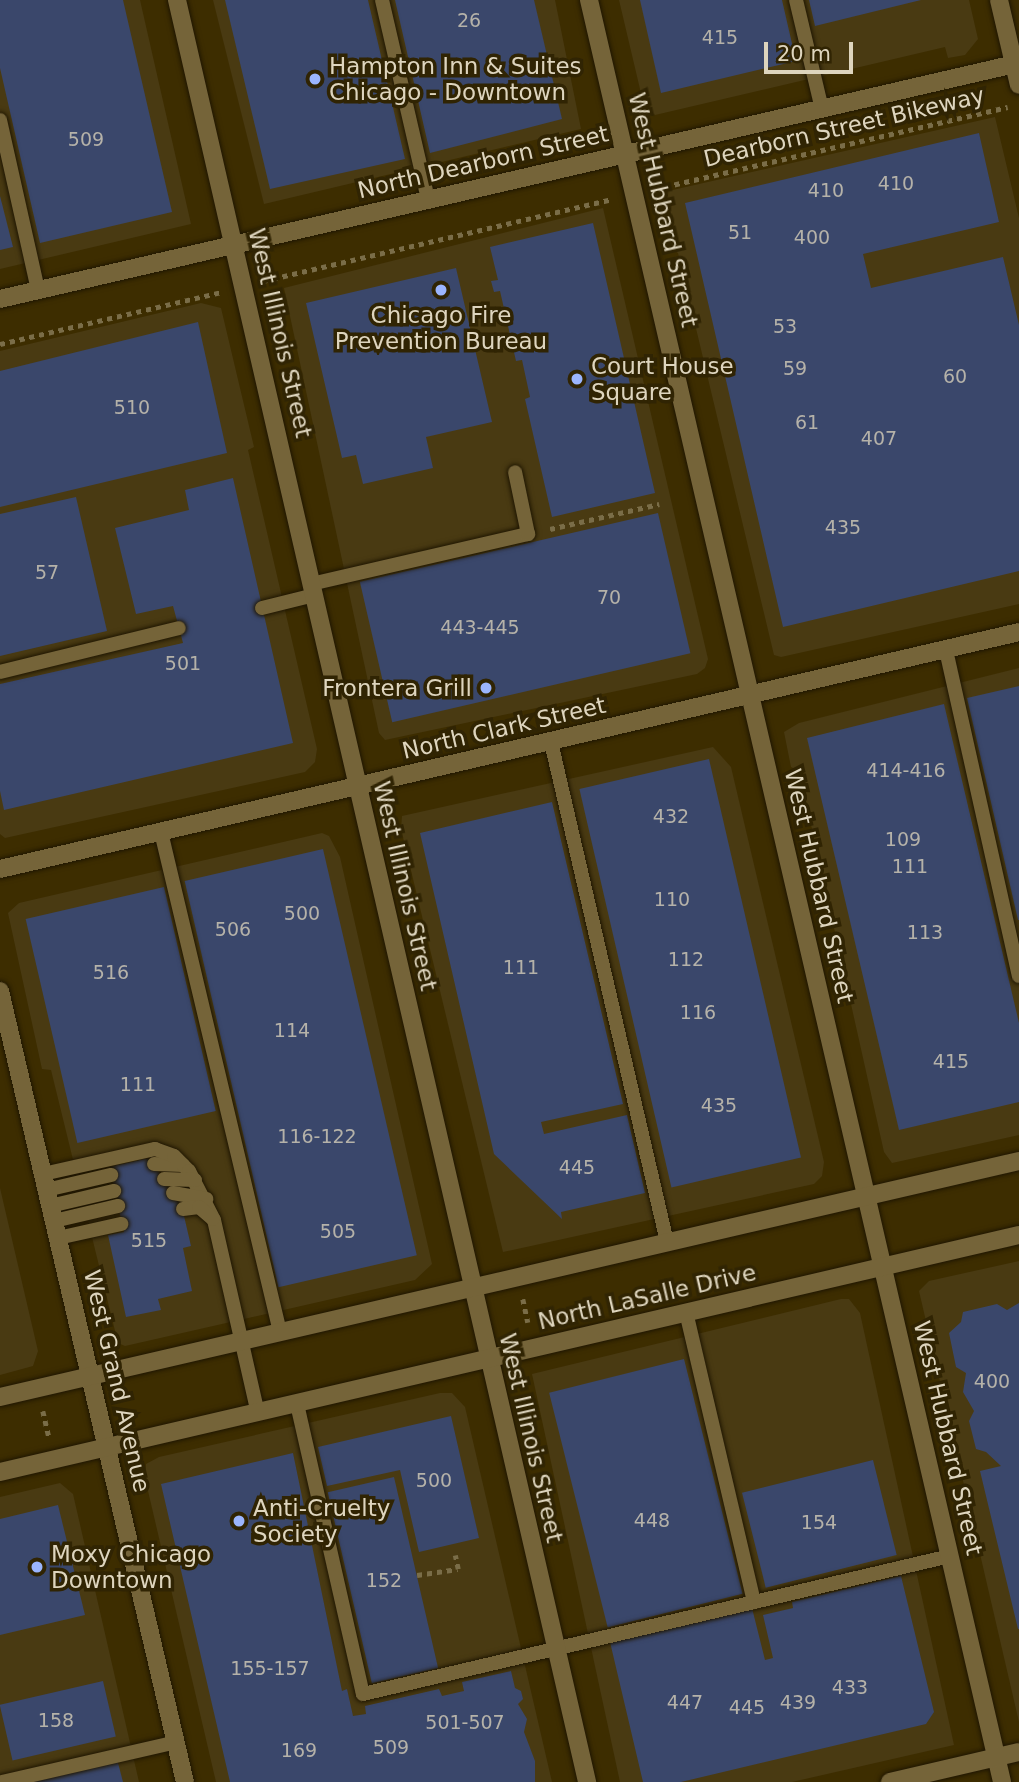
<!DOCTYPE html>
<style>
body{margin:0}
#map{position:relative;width:1019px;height:1782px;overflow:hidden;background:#3d2d00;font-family:"DejaVu Sans",sans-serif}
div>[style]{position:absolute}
.built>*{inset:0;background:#493a12}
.building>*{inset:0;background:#3a476b;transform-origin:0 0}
.path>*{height:4.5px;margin-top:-2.25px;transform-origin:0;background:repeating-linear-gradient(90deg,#7a6d48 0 5px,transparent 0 10px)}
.roads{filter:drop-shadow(0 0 2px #1f1602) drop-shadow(0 0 2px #1f1602)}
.lane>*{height:14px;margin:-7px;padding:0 7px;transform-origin:7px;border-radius:7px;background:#756439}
.secondary>*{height:18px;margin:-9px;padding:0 9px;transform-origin:9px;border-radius:9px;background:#756439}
.dots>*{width:19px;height:19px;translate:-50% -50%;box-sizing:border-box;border:4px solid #302403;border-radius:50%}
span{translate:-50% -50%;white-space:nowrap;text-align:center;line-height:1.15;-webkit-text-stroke:7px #302403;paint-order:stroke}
.number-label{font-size:19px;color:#b5b2a9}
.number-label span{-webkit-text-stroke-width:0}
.poi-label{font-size:23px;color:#ded5be}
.left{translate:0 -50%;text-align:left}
.right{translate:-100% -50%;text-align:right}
.street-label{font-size:23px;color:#ded5be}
.scale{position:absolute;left:764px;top:42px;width:89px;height:32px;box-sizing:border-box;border:4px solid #ded5be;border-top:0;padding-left:9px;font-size:21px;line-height:24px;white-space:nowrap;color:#ded5be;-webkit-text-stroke:5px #302403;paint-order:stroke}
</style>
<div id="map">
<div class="built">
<i style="clip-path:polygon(0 0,140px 0,191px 224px,0 269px)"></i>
<i style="clip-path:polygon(213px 0,555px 0,581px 129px,264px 204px)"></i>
<i style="clip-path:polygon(619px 0,969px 0,978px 39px,965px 55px,948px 58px,945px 47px,655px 115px,644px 106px)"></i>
<i style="clip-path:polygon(995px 117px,1019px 218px,1019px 604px,781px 657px,774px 655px,678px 253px,666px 245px,655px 194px)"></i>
<i style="clip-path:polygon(603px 208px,708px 659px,705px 668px,697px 674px,385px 740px,379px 733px,284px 288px)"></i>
<i style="clip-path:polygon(201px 303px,221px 308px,254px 447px,248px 450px,317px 749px,315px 762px,305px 772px,5px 838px,0 834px,0 351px)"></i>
<i style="clip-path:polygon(1019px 668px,1019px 1135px,892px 1163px,884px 1152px,799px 771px,791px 767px,784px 732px,799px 723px)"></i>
<i style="clip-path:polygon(713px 747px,731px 767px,824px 1162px,822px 1176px,814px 1184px,503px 1252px,401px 829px,402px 816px)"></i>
<i style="clip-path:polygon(322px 833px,329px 836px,340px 857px,432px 1264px,415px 1280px,125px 1346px,118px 1343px,51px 1070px,42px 1069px,8px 913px,19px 903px)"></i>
<i style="clip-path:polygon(0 1188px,38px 1351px,33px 1366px,0 1375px)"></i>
<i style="clip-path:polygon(1019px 1261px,1019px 1722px,919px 1291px,929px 1281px)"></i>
<i style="clip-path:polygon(841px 1299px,849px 1299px,860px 1313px,954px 1745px,792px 1782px,620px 1782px,532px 1374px)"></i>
<i style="clip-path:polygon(440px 1393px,452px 1393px,465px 1407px,552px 1782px,216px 1782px,145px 1478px,146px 1464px,159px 1457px)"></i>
<i style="clip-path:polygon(60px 1483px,73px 1494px,139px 1782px,0 1782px,0 1497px)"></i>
</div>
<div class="building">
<i style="clip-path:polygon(0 0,123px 0,172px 212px,40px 243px,0 68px)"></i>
<i style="clip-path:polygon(225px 0,368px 0,405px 159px,270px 189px)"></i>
<i style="clip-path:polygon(395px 0,534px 0,562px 119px,430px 153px)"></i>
<i style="clip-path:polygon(640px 0,782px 0,796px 61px,661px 93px)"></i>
<i style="clip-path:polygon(809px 0,921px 0,815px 26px)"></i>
<i style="clip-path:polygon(979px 133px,999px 222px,863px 254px,871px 288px,1003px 257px,1019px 325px,1019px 571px,783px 627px,685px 203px)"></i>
<i style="clip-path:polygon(0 196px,13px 247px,0 250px)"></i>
<i style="clip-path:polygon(593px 223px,655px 493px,552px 517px,525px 399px,530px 397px,522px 360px,516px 361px,500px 291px,494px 292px,491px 281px,498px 280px,490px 247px)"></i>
<i style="clip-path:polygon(456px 268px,492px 422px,426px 437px,433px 468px,363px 484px,356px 455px,342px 458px,306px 303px)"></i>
<i style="clip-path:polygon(198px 322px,227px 453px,0 507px,0 371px)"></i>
<i style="clip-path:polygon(233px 478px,293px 743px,4px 810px,0 791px,0 684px,183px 643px,173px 606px,136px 614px,115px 528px,189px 510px,185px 490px)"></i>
<i style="clip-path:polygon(76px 497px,107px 631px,0 656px,0 514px)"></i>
<i style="left:658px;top:513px;width:144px;height:306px;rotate:77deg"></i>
<i style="clip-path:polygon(1019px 686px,1019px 920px,1018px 920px,967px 698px)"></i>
<i style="clip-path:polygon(944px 704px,1019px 1023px,1019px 1102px,899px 1130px,807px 738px)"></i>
<i style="left:709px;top:759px;width:409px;height:133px;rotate:77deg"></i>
<i style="clip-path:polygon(552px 802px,623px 1104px,541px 1122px,544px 1134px,627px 1115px,645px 1193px,561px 1212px,562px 1219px,494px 1154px,420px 833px)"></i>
<i style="left:323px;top:849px;width:417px;height:142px;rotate:77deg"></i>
<i style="left:164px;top:887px;width:230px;height:142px;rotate:77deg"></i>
<i style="clip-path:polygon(149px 1158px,181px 1203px,191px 1246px,183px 1248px,192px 1291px,158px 1299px,161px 1310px,126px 1317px,108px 1235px,124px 1232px,109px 1167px)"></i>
<i style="clip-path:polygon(1019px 1303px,1019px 1629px,1018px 1629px,980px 1471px,1001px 1466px,986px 1452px,976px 1449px,969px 1421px,974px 1411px,963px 1392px,966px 1373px,956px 1367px,949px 1333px,961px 1322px,963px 1312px,997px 1304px,1007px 1310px)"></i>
<i style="left:684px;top:1359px;width:242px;height:139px;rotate:76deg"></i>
<i style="clip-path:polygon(451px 1416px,479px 1538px,419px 1552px,400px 1470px,327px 1486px,318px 1447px)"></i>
<i style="clip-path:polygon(293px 1453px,342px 1691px,347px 1689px,353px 1716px,366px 1714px,365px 1706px,439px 1689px,442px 1696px,464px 1691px,462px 1682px,511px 1671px,515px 1688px,521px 1691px,523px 1699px,518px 1704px,527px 1719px,524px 1732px,535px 1761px,535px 1782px,230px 1782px,161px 1484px)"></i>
<i style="left:873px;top:1460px;width:98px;height:135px;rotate:76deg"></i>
<i style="left:394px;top:1477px;width:196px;height:68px;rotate:77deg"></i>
<i style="clip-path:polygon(58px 1505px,85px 1615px,0 1635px,0 1519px)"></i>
<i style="clip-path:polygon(901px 1576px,934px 1712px,926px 1724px,681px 1782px,643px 1782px,610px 1642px,752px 1608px,765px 1660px,773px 1658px,763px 1615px,793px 1608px,792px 1602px)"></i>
<i style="left:103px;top:1681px;width:57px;height:106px;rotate:77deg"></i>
<i style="clip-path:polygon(117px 1759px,123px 1782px,23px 1782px)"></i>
</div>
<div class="path">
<i style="left:655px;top:189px;width:362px;rotate:-13.1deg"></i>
<i style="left:263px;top:281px;width:359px;rotate:-13.2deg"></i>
<i style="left:0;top:344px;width:227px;rotate:-13.2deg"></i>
<i style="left:550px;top:529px;width:112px;rotate:-12.9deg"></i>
<i style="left:523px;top:1299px;width:24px;rotate:78deg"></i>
<i style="left:43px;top:1411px;width:26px;rotate:77deg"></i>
<i style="left:417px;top:1575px;width:41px;rotate:-8.3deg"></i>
<i style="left:458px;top:1569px;width:14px;rotate:-102deg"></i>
</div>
<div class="roads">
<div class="lane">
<i style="left:382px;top:0;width:205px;rotate:77deg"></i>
<i style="left:796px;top:0;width:112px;rotate:76.6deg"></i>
<i style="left:0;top:120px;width:174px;rotate:77.4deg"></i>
<i style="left:311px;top:584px;width:223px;rotate:-13deg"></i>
<i style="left:528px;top:534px;width:63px;rotate:-101.8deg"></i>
<i style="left:262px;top:608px;width:54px;rotate:-14deg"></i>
<i style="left:946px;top:650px;width:334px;rotate:77.4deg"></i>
<i style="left:0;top:672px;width:184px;rotate:-13.8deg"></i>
<i style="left:551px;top:742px;width:513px;rotate:76.94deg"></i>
<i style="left:161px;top:832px;width:514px;rotate:76.61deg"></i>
<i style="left:154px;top:1164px;width:29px;rotate:2deg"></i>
<i style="left:43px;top:1174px;width:115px;rotate:-12.6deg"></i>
<i style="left:155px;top:1149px;width:20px;rotate:20deg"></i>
<i style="left:174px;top:1156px;width:21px;rotate:45deg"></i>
<i style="left:189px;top:1171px;width:55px;rotate:63deg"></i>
<i style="left:214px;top:1220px;width:198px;rotate:77.2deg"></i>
<i style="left:164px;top:1179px;width:31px;rotate:2deg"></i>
<i style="left:46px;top:1190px;width:67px;rotate:-13deg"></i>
<i style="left:173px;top:1193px;width:34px;rotate:10deg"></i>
<i style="left:50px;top:1206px;width:66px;rotate:-13.2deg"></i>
<i style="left:183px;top:1209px;width:16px;rotate:-7deg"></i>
<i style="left:199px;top:1207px;width:18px;rotate:41deg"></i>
<i style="left:54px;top:1221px;width:66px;rotate:-13.2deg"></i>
<i style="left:58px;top:1238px;width:65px;rotate:-12.5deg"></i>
<i style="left:686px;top:1312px;width:298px;rotate:76.8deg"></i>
<i style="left:297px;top:1404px;width:297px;rotate:77.2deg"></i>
<i style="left:363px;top:1694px;width:603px;rotate:-13.23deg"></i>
<i style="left:2px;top:1782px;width:179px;rotate:-12.9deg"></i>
</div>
<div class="secondary">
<i style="left:177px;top:0;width:1829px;rotate:77.04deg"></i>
<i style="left:589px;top:0;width:1829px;rotate:76.95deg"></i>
<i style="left:999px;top:0;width:87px;rotate:76.8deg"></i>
<i style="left:0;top:299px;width:1046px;rotate:-13.04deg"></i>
<i style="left:0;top:869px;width:1046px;rotate:-13.09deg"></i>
<i style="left:0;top:991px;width:812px;rotate:76.84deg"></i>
<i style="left:0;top:1397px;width:1046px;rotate:-13.04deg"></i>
<i style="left:0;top:1472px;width:1046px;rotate:-13.09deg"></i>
<i style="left:890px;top:1782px;width:132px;rotate:-13.1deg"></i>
</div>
</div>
<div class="dots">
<i style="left:315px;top:79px;background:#9bb5fd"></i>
<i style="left:441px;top:290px;background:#9bb5fd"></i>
<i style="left:577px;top:379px;background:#9bb5fd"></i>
<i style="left:486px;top:688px;background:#9bb5fd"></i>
<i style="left:239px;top:1521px;background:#9bb5fd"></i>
<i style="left:37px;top:1567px;background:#9bb5fd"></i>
</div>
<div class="number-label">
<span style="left:469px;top:21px">26</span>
<span style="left:720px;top:38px">415</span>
<span style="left:86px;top:140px">509</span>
<span style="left:896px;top:184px">410</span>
<span style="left:826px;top:191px">410</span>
<span style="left:740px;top:233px">51</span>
<span style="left:812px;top:238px">400</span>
<span style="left:785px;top:327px">53</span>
<span style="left:795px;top:369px">59</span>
<span style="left:955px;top:377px">60</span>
<span style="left:132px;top:408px">510</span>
<span style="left:807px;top:423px">61</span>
<span style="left:879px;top:439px">407</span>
<span style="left:843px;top:528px">435</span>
<span style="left:47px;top:573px">57</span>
<span style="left:609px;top:598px">70</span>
<span style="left:480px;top:628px">443-445</span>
<span style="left:183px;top:664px">501</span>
<span style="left:906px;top:771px">414-416</span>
<span style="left:671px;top:817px">432</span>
<span style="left:903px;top:840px">109</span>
<span style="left:910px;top:867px">111</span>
<span style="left:672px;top:900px">110</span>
<span style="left:302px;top:914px">500</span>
<span style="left:233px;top:930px">506</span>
<span style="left:925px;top:933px">113</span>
<span style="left:686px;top:960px">112</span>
<span style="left:521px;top:968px">111</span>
<span style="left:111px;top:973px">516</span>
<span style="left:698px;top:1013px">116</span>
<span style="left:292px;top:1031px">114</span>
<span style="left:951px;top:1062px">415</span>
<span style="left:138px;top:1085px">111</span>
<span style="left:719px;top:1106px">435</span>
<span style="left:317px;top:1137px">116-122</span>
<span style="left:577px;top:1168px">445</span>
<span style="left:338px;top:1232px">505</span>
<span style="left:149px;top:1241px">515</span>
<span style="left:992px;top:1382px">400</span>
<span style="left:434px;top:1481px">500</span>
<span style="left:652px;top:1521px">448</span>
<span style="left:819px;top:1523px">154</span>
<span style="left:384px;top:1581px">152</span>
<span style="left:270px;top:1669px">155-157</span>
<span style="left:850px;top:1688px">433</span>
<span style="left:685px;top:1703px">447</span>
<span style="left:798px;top:1703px">439</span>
<span style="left:747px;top:1708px">445</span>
<span style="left:56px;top:1721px">158</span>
<span style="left:465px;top:1723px">501-507</span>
<span style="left:391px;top:1748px">509</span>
<span style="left:299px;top:1751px">169</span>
</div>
<div class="poi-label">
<span class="left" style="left:329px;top:79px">Hampton Inn &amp; Suites<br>Chicago - Downtown</span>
<span style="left:441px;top:328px">Chicago Fire<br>Prevention Bureau</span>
<span class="left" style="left:591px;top:379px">Court House<br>Square</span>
<span class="right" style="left:472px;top:688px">Frontera Grill</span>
<span class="left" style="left:253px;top:1521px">Anti-Cruelty<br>Society</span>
<span class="left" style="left:51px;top:1567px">Moxy Chicago<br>Downtown</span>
</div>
<div class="street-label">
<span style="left:844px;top:127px;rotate:-13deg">Dearborn Street Bikeway</span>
<span style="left:483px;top:162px;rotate:-13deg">North Dearborn Street</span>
<span style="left:663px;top:210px;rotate:77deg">West Hubbard Street</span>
<span style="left:280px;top:333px;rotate:77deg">West Illinois Street</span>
<span style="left:504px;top:728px;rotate:-13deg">North Clark Street</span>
<span style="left:405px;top:886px;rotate:77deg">West Illinois Street</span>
<span style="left:819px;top:886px;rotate:77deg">West Hubbard Street</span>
<span style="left:647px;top:1297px;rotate:-13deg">North LaSalle Drive</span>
<span style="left:117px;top:1381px;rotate:77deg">West Grand Avenue</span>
<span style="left:531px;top:1438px;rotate:77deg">West Illinois Street</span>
<span style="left:948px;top:1438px;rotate:77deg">West Hubbard Street</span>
</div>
<div class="scale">20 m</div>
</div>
